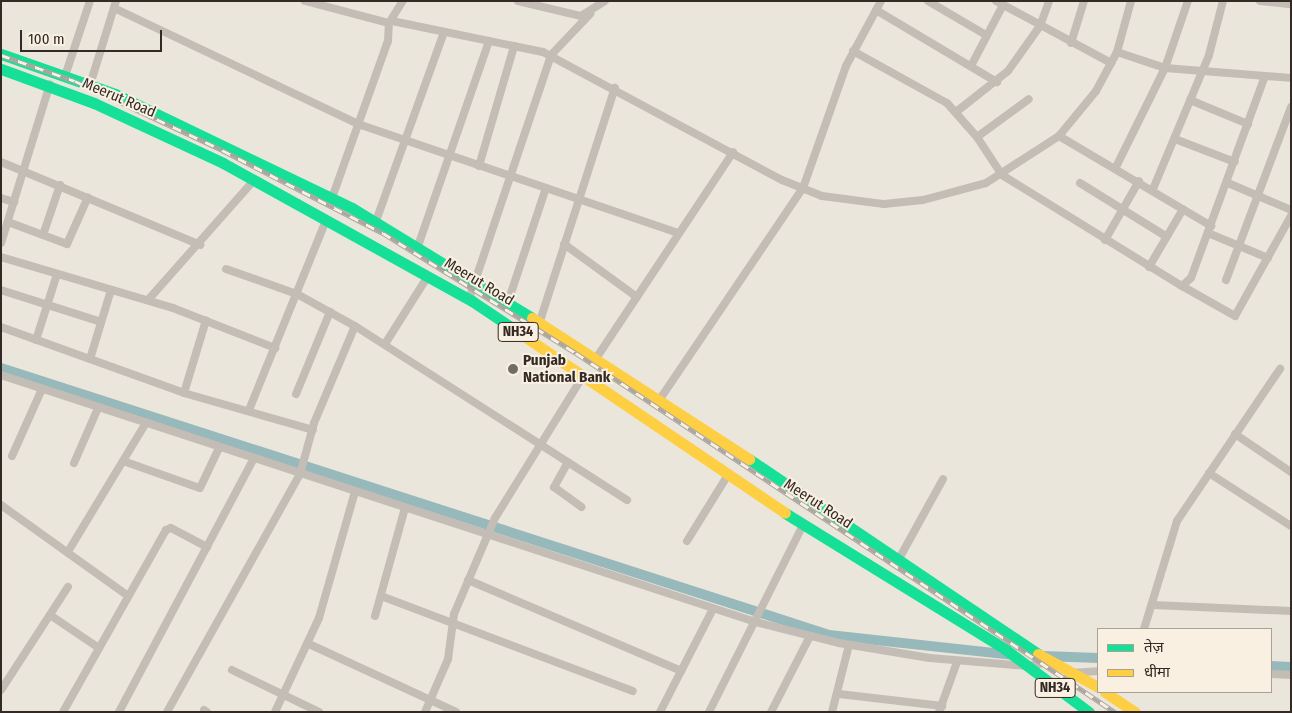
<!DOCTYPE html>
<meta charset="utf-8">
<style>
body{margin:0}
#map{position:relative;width:1292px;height:713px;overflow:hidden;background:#ebe6dc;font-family:"Fira Sans Condensed","Noto Sans Devanagari",sans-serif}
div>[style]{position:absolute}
.canal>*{height:10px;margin:-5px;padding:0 5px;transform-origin:5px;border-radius:5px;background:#98b9bc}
.street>*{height:8px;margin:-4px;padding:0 4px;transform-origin:4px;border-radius:4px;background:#c3bdb5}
.fast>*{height:11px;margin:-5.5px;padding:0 5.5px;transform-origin:5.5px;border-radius:5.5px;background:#16e098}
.slow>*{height:11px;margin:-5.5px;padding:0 5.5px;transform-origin:5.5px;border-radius:5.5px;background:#ffcf43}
.rail>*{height:5px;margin-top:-2.5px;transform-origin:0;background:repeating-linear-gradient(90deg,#f9f0e2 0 9px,#aba6a0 0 18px);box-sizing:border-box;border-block:1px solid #aba6a0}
.dots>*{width:14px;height:14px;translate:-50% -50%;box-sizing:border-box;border:2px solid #f9f0e2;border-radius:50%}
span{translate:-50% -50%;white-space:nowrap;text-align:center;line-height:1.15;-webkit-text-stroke:4px #f9f0e2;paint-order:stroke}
.shield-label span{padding:1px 4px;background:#f9f0e2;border:1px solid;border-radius:4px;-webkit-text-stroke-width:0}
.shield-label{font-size:14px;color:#332a25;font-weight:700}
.street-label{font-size:15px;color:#332a25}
.poi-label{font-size:15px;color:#332a25;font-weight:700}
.left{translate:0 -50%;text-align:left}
.frame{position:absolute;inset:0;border:2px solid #332a25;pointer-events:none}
.legend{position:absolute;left:1097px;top:628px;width:175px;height:65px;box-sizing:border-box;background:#f9f0e2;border:1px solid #aaa196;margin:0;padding:6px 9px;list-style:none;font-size:15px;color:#332a25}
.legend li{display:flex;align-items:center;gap:10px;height:25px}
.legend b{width:25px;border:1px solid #aaa196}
.scale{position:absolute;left:20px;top:30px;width:142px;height:22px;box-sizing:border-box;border:2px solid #332a25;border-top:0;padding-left:6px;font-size:15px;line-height:18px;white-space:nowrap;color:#332a25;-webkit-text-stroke:4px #f9f0e2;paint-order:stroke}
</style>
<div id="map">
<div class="canal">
<i style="left:1px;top:368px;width:870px;rotate:17.87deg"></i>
<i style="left:829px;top:635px;width:184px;rotate:6.2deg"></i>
<i style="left:1044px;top:656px;width:54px;rotate:2.1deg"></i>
<i style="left:1271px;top:666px;width:20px;rotate:3deg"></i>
</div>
<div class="street">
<i style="left:305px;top:1px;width:87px;rotate:14.7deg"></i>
<i style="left:389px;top:23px;width:26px;rotate:-58deg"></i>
<i style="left:518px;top:1px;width:65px;rotate:13.4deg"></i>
<i style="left:581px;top:16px;width:28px;rotate:-32deg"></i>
<i style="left:928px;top:1px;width:67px;rotate:30.4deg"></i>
<i style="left:996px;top:1px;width:131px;rotate:28.3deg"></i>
<i style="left:1260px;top:1px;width:31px;rotate:6deg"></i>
<i style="left:114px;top:8px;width:270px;rotate:25.4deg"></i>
<i style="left:358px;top:124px;width:339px;rotate:18.8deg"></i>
<i style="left:876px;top:10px;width:141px;rotate:30.8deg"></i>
<i style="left:392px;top:21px;width:154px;rotate:11.6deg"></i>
<i style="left:543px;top:52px;width:271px;rotate:28.2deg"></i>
<i style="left:782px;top:180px;width:43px;rotate:21.8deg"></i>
<i style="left:822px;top:196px;width:63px;rotate:7.4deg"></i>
<i style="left:884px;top:204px;width:39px;rotate:-6deg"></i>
<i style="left:923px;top:200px;width:65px;rotate:-15.1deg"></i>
<i style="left:986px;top:183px;width:87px;rotate:-32.8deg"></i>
<i style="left:1059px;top:136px;width:58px;rotate:-50.6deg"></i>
<i style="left:1096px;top:91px;width:44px;rotate:-61.7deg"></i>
<i style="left:1117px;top:52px;width:53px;rotate:-74.6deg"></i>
<i style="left:1071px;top:43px;width:44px;rotate:-72.8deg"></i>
<i style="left:853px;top:51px;width:107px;rotate:29deg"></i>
<i style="left:947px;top:103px;width:45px;rotate:48.6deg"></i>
<i style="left:977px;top:137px;width:45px;rotate:56.7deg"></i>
<i style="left:1002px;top:175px;width:211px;rotate:31.7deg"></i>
<i style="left:1182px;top:286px;width:12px;rotate:-42deg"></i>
<i style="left:1191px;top:278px;width:215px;rotate:-69.9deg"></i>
<i style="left:1117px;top:52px;width:51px;rotate:18.4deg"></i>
<i style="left:1165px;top:68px;width:126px;rotate:4.5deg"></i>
<i style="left:971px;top:66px;width:69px;rotate:-62.3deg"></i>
<i style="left:65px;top:76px;width:79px;rotate:-71.6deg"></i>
<i style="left:90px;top:85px;width:88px;rotate:-72.8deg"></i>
<i style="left:1190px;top:100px;width:63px;rotate:22.5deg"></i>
<i style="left:956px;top:112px;width:66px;rotate:-38.3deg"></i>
<i style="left:1008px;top:71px;width:55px;rotate:-54.6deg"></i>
<i style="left:1040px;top:26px;width:27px;rotate:-70deg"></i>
<i style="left:1059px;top:136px;width:177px;rotate:30.6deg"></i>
<i style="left:977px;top:137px;width:64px;rotate:-36.2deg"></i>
<i style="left:1175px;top:139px;width:64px;rotate:21deg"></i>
<i style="left:1px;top:162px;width:216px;rotate:22.6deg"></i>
<i style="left:479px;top:166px;width:125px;rotate:-73.7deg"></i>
<i style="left:1116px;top:167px;width:110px;rotate:-63.7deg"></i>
<i style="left:1165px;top:68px;width:71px;rotate:-71.1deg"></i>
<i style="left:1080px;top:183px;width:102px;rotate:31.8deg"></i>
<i style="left:1228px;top:183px;width:69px;rotate:23.2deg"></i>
<i style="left:1153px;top:189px;width:145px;rotate:-67.3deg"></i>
<i style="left:1209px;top:55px;width:56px;rotate:-75.5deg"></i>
<i style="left:1px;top:198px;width:14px;rotate:17deg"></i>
<i style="left:332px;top:198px;width:167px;rotate:-70.4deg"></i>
<i style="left:388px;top:41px;width:18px;rotate:-87deg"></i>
<i style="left:376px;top:221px;width:201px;rotate:-70.2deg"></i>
<i style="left:8px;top:222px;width:63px;rotate:20.4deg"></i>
<i style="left:67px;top:244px;width:51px;rotate:-65.9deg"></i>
<i style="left:1208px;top:233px;width:65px;rotate:22.6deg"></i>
<i style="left:43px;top:235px;width:53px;rotate:-71.2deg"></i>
<i style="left:1105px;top:240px;width:68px;rotate:-60deg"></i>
<i style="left:1px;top:243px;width:166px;rotate:-72.9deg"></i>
<i style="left:564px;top:244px;width:90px;rotate:36deg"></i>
<i style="left:418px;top:246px;width:217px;rotate:-70.9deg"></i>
<i style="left:1px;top:257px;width:179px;rotate:16.5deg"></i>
<i style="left:173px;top:308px;width:110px;rotate:21.4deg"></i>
<i style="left:1149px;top:267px;width:67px;rotate:-59.6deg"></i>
<i style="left:226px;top:269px;width:75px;rotate:19.4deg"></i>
<i style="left:297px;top:294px;width:66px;rotate:28.9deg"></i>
<i style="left:355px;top:326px;width:323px;rotate:32.6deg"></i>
<i style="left:1226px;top:280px;width:185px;rotate:-69.4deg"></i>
<i style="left:1182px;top:286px;width:61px;rotate:29.5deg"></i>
<i style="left:1235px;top:316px;width:115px;rotate:-60.8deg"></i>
<i style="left:1px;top:290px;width:105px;rotate:17.7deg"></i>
<i style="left:469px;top:299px;width:257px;rotate:-71.4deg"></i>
<i style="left:551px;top:55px;width:57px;rotate:-46.4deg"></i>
<i style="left:509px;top:299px;width:117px;rotate:-71.6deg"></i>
<i style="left:148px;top:300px;width:160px;rotate:-48.5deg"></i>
<i style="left:540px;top:321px;width:245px;rotate:-72.2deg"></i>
<i style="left:1px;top:327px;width:195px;rotate:19.8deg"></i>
<i style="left:184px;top:393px;width:134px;rotate:16deg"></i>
<i style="left:36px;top:340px;width:69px;rotate:-72.3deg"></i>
<i style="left:385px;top:344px;width:80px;rotate:-57.7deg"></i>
<i style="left:597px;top:357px;width:246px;rotate:-56.4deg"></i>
<i style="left:90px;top:359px;width:72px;rotate:-73.1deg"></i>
<i style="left:1px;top:375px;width:794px;rotate:18.12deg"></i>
<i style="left:756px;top:622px;width:86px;rotate:14.2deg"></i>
<i style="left:839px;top:643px;width:92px;rotate:9.4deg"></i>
<i style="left:930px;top:658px;width:98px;rotate:4.7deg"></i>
<i style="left:1028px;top:666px;width:22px;rotate:-10deg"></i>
<i style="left:184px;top:393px;width:76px;rotate:-73.2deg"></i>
<i style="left:296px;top:394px;width:89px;rotate:-67.5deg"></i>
<i style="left:660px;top:399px;width:255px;rotate:-55.9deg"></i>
<i style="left:803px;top:188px;width:129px;rotate:-70.6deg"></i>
<i style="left:846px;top:66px;width:74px;rotate:-61.7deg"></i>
<i style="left:249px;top:410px;width:205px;rotate:-67.9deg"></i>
<i style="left:1235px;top:434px;width:68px;rotate:34.2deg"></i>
<i style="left:12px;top:456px;width:73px;rotate:-65.9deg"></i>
<i style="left:126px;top:462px;width:78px;rotate:19.4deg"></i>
<i style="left:200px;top:488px;width:44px;rotate:-64.6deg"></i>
<i style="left:568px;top:462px;width:29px;rotate:119deg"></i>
<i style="left:554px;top:487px;width:34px;rotate:36deg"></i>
<i style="left:74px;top:463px;width:60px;rotate:-66.4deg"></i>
<i style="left:1209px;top:473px;width:98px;rotate:32.9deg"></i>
<i style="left:1px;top:505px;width:156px;rotate:35.6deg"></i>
<i style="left:687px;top:541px;width:78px;rotate:-58.2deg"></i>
<i style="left:69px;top:550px;width:149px;rotate:-58.8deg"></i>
<i style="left:900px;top:557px;width:89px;rotate:-61.1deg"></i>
<i style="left:468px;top:580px;width:232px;rotate:23.1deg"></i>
<i style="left:381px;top:596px;width:269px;rotate:20.7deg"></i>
<i style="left:1153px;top:605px;width:138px;rotate:2.5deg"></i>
<i style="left:50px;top:615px;width:59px;rotate:34deg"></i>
<i style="left:375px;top:616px;width:112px;rotate:-74.5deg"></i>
<i style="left:1144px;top:629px;width:113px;rotate:-73deg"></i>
<i style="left:1177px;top:521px;width:184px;rotate:-55.9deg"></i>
<i style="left:309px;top:644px;width:162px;rotate:24.8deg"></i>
<i style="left:232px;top:670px;width:97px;rotate:25.8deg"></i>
<i style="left:1271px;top:674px;width:20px;rotate:3deg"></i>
<i style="left:1px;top:690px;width:123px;rotate:-57deg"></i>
<i style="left:1057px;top:690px;width:22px;rotate:-51deg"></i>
<i style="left:1071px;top:673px;width:27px;rotate:-4deg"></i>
<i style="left:839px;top:694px;width:104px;rotate:6.6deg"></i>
<i style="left:204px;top:710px;width:4px;rotate:34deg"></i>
<i style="left:63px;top:712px;width:209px;rotate:-60.5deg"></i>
<i style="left:166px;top:530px;width:5px;rotate:-22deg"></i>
<i style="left:171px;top:528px;width:41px;rotate:27.8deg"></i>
<i style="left:119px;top:712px;width:285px;rotate:-62deg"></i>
<i style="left:167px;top:712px;width:273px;rotate:-60.8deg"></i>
<i style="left:300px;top:474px;width:53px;rotate:-74.6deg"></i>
<i style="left:314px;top:423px;width:105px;rotate:-67.1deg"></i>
<i style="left:275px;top:712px;width:104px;rotate:-64.9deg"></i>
<i style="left:319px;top:618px;width:131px;rotate:-74.1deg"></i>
<i style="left:425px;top:712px;width:58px;rotate:-66.5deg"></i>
<i style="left:448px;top:659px;width:45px;rotate:-82.4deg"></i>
<i style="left:454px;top:614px;width:104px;rotate:-66.9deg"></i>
<i style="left:495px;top:518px;width:167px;rotate:-58.2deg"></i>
<i style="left:660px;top:712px;width:116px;rotate:-62.8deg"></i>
<i style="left:709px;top:712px;width:209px;rotate:-63.3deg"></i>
<i style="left:771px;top:712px;width:85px;rotate:-62.8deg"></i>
<i style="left:832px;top:712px;width:69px;rotate:-75.8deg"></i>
<i style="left:939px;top:712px;width:53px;rotate:-70.2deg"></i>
</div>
<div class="fast">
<i style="left:1px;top:54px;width:121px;rotate:19.3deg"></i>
<i style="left:115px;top:94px;width:263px;rotate:25.7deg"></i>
<i style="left:352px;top:208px;width:211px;rotate:31.4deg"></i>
<i style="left:1px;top:69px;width:99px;rotate:20.1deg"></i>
<i style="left:94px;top:103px;width:142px;rotate:24.9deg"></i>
<i style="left:223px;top:163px;width:285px;rotate:29deg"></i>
<i style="left:472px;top:301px;width:63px;rotate:33.9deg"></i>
<i style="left:749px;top:459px;width:349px;rotate:34deg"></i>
<i style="left:785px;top:513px;width:259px;rotate:31.7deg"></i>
<i style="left:1005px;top:649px;width:105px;rotate:36.9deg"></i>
</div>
<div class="slow">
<i style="left:532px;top:318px;width:259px;rotate:33deg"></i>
<i style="left:524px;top:336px;width:315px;rotate:34.1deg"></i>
<i style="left:1038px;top:654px;width:68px;rotate:28.8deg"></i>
<i style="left:1105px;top:692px;width:36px;rotate:34deg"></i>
</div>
<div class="rail">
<i style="left:1px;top:55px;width:78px;rotate:19.4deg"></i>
<i style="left:75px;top:81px;width:162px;rotate:25.1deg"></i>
<i style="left:222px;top:150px;width:181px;rotate:27.3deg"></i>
<i style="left:383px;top:233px;width:227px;rotate:31.9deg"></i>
<i style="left:576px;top:353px;width:648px;rotate:33.67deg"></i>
</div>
<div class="dots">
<i style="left:513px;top:369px;background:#736c65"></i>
</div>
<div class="shield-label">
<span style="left:518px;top:332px">NH34</span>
<span style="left:1055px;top:688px">NH34</span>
</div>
<div class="street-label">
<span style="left:119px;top:98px;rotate:23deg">Meerut Road</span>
<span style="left:479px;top:282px;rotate:31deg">Meerut Road</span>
<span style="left:818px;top:504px;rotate:33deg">Meerut Road</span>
</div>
<div class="poi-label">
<span class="left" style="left:523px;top:369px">Punjab<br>National Bank</span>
</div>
<div class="frame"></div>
<ul class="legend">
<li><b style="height:6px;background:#16e098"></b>तेज़</li>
<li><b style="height:6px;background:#ffcf43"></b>धीमा</li>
</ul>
<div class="scale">100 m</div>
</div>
